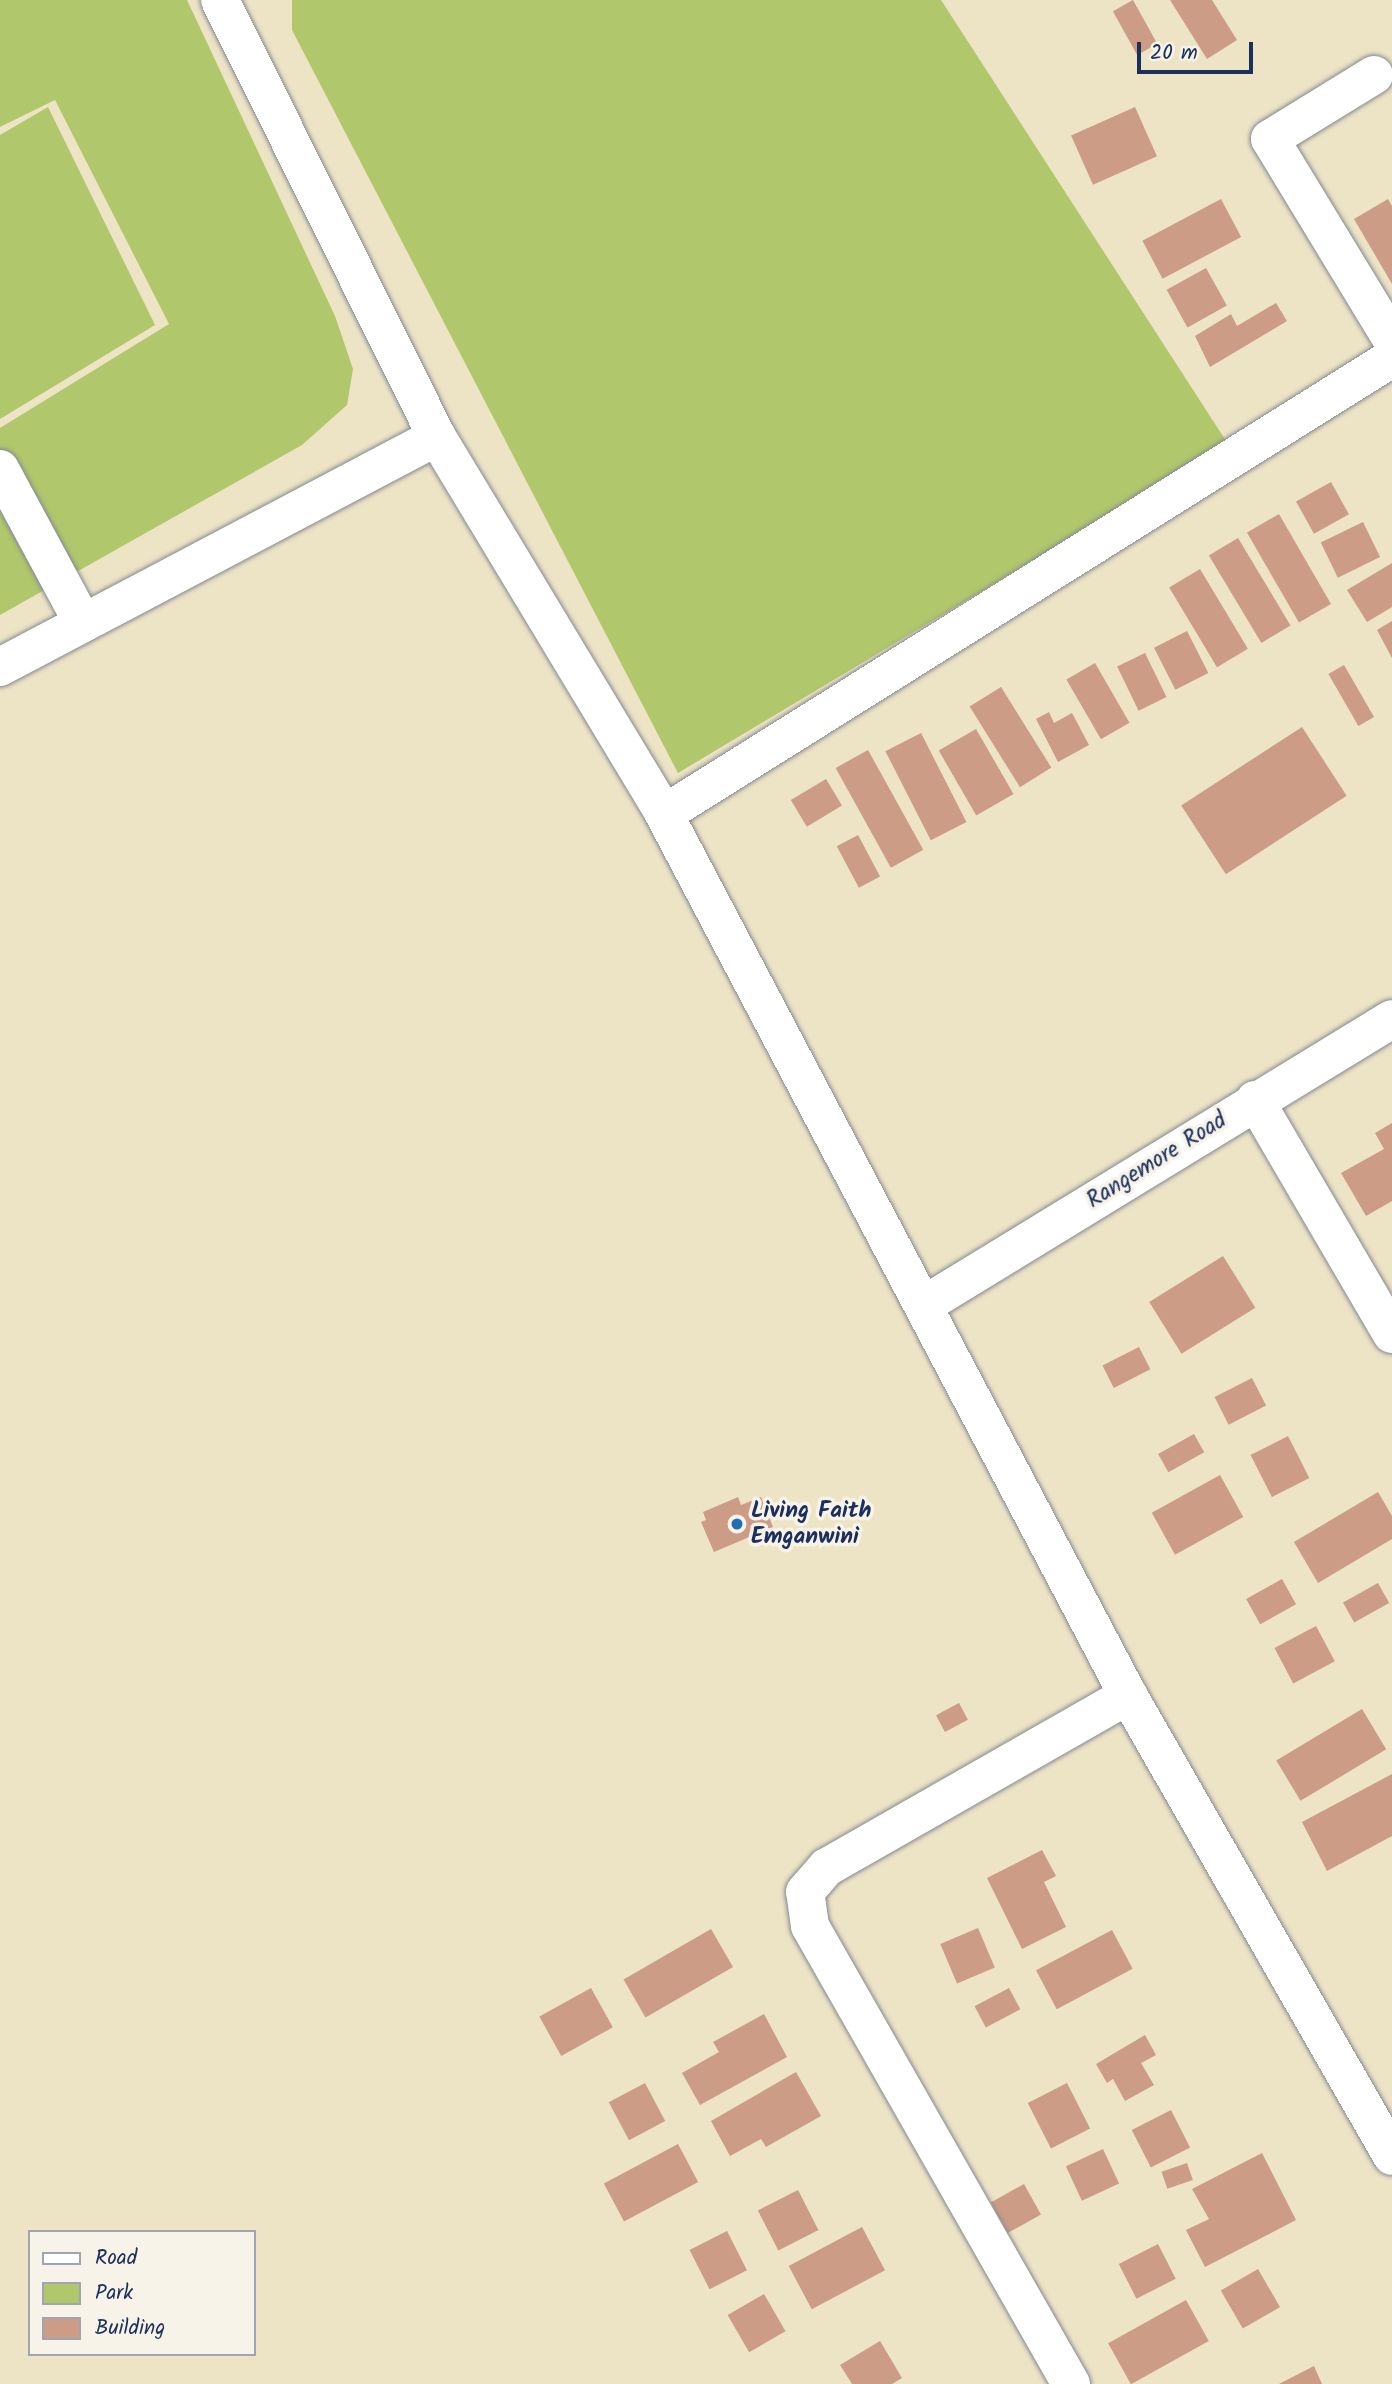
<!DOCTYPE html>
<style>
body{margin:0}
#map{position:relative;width:1392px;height:2384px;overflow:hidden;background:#ede3c5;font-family:Kalam,sans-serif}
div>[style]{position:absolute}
.green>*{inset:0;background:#b0c76c}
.building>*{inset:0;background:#cc9c86;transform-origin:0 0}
.roads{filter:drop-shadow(0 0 2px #848992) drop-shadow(0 0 2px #848992)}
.minor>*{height:38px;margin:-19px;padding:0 19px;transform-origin:19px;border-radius:19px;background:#fff}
.dots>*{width:19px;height:19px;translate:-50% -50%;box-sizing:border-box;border:4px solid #f7f3e8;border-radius:50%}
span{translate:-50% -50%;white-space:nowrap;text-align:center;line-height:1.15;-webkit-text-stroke:7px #f7f3e8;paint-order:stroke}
.street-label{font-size:23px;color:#1b2f5e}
.poi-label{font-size:23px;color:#1b2f5e;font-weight:700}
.left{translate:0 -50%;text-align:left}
.legend{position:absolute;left:28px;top:2230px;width:228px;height:126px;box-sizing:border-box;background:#f7f3e8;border:2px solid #9fa5b1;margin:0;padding:9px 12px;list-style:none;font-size:21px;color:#1b2f5e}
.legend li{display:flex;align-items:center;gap:14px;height:35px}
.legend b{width:35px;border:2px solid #9fa5b1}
.scale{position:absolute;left:1137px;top:42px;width:116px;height:32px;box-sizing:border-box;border:4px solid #1b2f5e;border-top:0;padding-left:9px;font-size:21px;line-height:24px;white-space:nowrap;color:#1b2f5e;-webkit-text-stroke:5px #f7f3e8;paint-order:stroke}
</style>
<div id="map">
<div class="green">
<i style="clip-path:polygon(0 0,187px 0,335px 316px,353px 369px,347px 405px,302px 445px,0 615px,0 428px,169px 324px,55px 100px,0 127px)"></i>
<i style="clip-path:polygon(292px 0,941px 0,1228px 444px,678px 773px,292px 30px)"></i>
<i style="clip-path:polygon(48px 107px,155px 325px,0 419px,0 135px)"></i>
</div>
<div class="building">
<i style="left:1133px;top:0;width:50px;height:23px;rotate:61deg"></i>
<i style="clip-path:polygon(1170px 0,1212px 0,1237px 40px,1207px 59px)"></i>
<i style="left:1135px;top:107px;width:54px;height:70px;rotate:66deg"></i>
<i style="left:1221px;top:199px;width:43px;height:89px;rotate:62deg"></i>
<i style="clip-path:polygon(1388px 199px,1392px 206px,1392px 284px,1354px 219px)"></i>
<i style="left:1206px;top:268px;width:43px;height:45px;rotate:61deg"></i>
<i style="clip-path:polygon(1276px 303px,1287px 321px,1210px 367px,1195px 336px,1231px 314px,1237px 326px)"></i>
<i style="left:1331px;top:482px;width:37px;height:40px;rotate:61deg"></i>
<i style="left:1279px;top:514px;width:104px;height:37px;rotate:60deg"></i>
<i style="left:1363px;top:522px;width:39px;height:47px;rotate:64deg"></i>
<i style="left:1238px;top:538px;width:102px;height:34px;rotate:59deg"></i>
<i style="clip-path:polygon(1392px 563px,1392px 607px,1367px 622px,1347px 590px)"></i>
<i style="left:1200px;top:569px;width:93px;height:36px;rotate:59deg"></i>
<i style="clip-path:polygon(1392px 621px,1392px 658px,1377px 630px)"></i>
<i style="left:1187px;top:631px;width:47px;height:37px;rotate:63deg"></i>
<i style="left:1145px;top:653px;width:49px;height:31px;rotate:64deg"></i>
<i style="left:1095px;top:663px;width:69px;height:33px;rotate:60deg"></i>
<i style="left:1344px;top:665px;width:60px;height:18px;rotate:60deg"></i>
<i style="left:1001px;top:687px;width:95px;height:37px;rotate:58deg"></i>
<i style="clip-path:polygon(1049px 712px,1054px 723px,1072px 713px,1089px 745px,1058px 762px,1036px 719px)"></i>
<i style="left:1302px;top:727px;width:82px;height:144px;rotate:57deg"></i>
<i style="left:976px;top:729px;width:75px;height:43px;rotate:60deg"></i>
<i style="left:921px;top:733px;width:100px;height:40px;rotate:63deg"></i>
<i style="left:868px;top:750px;width:114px;height:37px;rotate:61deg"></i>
<i style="left:826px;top:779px;width:31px;height:41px;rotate:59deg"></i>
<i style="left:858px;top:835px;width:47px;height:24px;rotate:62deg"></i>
<i style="clip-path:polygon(1392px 1123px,1392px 1201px,1366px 1216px,1341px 1173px,1384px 1149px,1375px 1133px)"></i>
<i style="left:1223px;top:1256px;width:61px;height:87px;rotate:58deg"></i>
<i style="left:1139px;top:1347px;width:25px;height:41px;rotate:63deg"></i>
<i style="left:1252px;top:1378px;width:31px;height:42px;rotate:63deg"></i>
<i style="left:1194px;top:1434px;width:21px;height:41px;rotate:61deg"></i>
<i style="left:1288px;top:1436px;width:47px;height:42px;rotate:63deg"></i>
<i style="left:1220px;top:1475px;width:48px;height:78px;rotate:61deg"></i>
<i style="clip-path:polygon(1378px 1492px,1392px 1516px,1392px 1539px,1318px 1583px,1294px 1542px)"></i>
<i style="clip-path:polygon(738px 1497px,741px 1505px,761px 1497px,773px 1527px,714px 1552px,701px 1522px,706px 1520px,703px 1512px)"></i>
<i style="left:1282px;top:1579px;width:29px;height:41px;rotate:61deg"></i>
<i style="left:1378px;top:1583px;width:23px;height:40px;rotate:61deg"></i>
<i style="left:1316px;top:1626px;width:40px;height:47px;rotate:62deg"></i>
<i style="left:959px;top:1703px;width:19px;height:26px;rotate:62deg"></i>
<i style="left:1362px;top:1709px;width:47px;height:100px;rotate:59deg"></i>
<i style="clip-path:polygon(1392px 1774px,1392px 1836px,1327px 1871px,1302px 1822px)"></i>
<i style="clip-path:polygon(1042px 1850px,1056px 1876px,1044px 1882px,1066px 1927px,1022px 1949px,987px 1878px)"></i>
<i style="left:978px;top:1928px;width:43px;height:41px;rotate:67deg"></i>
<i style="left:711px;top:1929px;width:44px;height:101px;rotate:60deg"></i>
<i style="left:1112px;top:1930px;width:44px;height:86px;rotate:62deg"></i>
<i style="left:591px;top:1988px;width:45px;height:59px;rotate:61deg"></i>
<i style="left:1009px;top:1988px;width:24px;height:39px;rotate:62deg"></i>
<i style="clip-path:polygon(764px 2014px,787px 2057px,700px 2105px,682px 2073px,719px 2052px,713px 2042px)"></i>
<i style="clip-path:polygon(1145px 2035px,1156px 2055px,1141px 2063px,1154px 2085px,1125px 2101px,1113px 2079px,1107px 2083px,1096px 2064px)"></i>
<i style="clip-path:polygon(796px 2072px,821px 2116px,766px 2147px,761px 2139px,730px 2156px,711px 2121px)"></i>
<i style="left:645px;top:2083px;width:43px;height:41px;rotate:62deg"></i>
<i style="left:1067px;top:2083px;width:51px;height:44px;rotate:63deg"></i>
<i style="left:1171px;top:2110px;width:42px;height:44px;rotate:63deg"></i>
<i style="left:678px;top:2144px;width:43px;height:84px;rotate:62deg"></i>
<i style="left:1103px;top:2149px;width:38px;height:41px;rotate:65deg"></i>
<i style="clip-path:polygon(1262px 2153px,1296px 2220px,1205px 2267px,1186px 2230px,1209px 2219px,1192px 2189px)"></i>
<i style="left:1187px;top:2163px;width:18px;height:27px;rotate:71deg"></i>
<i style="left:1024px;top:2184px;width:35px;height:38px;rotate:61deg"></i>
<i style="left:798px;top:2190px;width:45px;height:45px;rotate:63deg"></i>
<i style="left:862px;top:2227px;width:49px;height:83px;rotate:62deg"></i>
<i style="left:727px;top:2231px;width:44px;height:42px;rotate:63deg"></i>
<i style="left:1158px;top:2244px;width:39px;height:44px;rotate:63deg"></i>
<i style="left:1258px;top:2269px;width:44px;height:43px;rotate:60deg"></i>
<i style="left:764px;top:2294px;width:43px;height:42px;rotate:60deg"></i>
<i style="left:1186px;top:2300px;width:47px;height:89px;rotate:61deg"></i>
<i style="clip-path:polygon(880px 2341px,902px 2378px,892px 2384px,852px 2384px,840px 2365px)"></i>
<i style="clip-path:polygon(1314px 2366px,1322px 2384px,1279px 2384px)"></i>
</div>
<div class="roads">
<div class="minor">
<i style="left:220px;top:0;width:488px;rotate:63.6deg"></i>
<i style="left:437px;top:437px;width:440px;rotate:58.9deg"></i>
<i style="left:664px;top:814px;width:996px;rotate:62.23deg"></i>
<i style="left:1128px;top:1695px;width:531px;rotate:60.2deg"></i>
<i style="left:1374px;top:75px;width:122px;rotate:148.4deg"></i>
<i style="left:1270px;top:139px;width:235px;rotate:58.7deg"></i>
<i style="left:0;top:469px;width:175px;rotate:61.7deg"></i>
<i style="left:0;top:667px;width:494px;rotate:-27.8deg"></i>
<i style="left:664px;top:814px;width:859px;rotate:-32.06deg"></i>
<i style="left:1255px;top:1100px;width:271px;rotate:59.7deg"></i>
<i style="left:924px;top:1305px;width:548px;rotate:-31.43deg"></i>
<i style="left:1071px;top:2384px;width:527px;rotate:-119.68deg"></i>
<i style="left:810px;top:1926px;width:34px;rotate:-98deg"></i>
<i style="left:805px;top:1892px;width:33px;rotate:-49deg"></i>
<i style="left:827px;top:1867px;width:347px;rotate:-29.7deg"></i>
</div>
</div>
<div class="dots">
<i style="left:737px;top:1524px;background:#1f6fb2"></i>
</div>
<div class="street-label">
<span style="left:1157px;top:1161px;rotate:-32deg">Rangemore Road</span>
</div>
<div class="poi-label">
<span class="left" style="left:751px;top:1524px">Living Faith<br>Emganwini</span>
</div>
<ul class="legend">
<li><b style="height:9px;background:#fff"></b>Road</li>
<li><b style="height:19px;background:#b0c76c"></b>Park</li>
<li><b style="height:19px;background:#cc9c86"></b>Building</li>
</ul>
<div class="scale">20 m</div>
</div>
